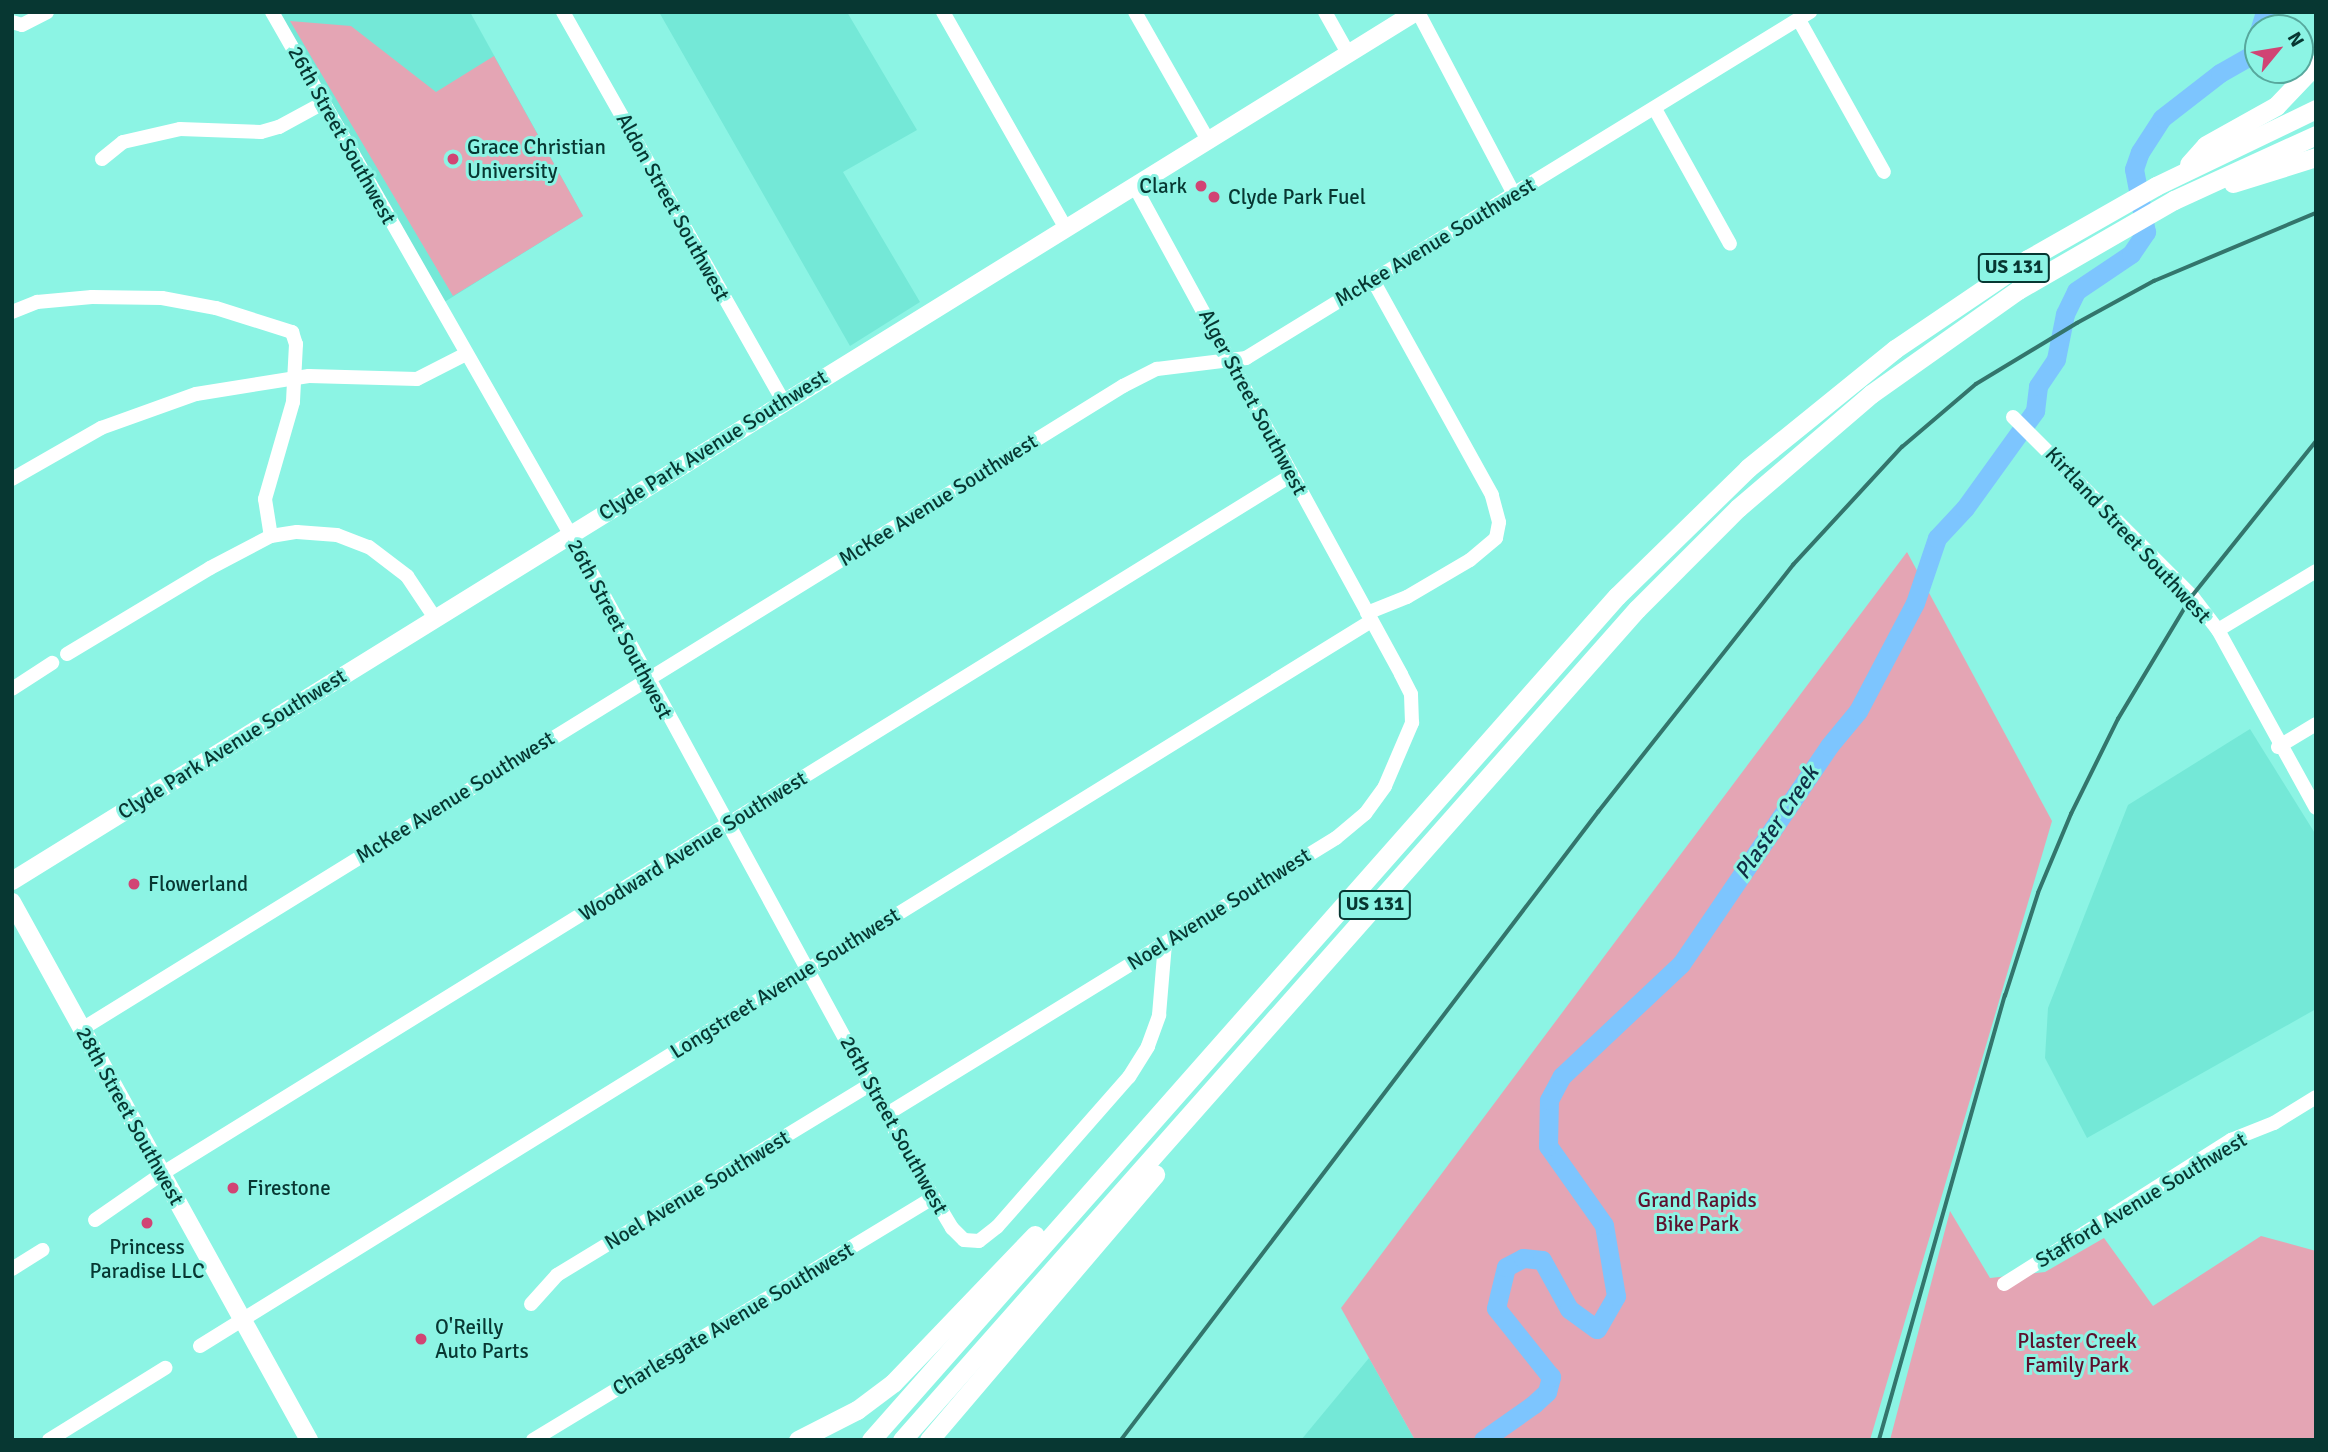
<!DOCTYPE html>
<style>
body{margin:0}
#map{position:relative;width:2328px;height:1452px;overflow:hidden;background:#8cf4e4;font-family:Signika,sans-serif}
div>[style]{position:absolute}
.built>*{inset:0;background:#74e8d7}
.green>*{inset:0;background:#e4a5b4}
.river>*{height:19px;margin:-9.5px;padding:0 9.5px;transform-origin:9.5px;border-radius:9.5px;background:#7dc5fe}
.minor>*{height:14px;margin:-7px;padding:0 7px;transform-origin:7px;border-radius:7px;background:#fff}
.major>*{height:18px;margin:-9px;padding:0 9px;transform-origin:9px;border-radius:9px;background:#fff}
.highway>*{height:19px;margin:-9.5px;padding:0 9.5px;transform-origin:9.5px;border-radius:9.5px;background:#fff}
.rail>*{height:3.5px;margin:-1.75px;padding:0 1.75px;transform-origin:1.75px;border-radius:1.75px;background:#33756c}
.dots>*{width:19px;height:19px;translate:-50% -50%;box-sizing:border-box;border:4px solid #8cf4e4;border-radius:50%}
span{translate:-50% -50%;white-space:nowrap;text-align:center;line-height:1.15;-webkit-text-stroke:6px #8cf4e4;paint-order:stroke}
.shield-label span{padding:2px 5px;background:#8cf4e4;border:2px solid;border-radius:5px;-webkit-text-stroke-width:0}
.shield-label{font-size:19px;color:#073732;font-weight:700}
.street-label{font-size:21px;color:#073732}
.poi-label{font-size:21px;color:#073732}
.left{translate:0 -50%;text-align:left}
.right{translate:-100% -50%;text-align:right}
.park-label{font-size:21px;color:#5d102d}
.water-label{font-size:23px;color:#0f2f45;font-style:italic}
.frame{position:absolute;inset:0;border:14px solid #073732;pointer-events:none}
.north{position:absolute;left:2244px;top:14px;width:70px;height:70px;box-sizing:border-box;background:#8cf4e4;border:2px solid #57a89d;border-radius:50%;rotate:60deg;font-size:19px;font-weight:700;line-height:28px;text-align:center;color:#073732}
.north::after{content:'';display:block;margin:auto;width:24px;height:32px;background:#d14474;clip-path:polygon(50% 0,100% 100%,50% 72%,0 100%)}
</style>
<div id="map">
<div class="built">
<i style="clip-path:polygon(272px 12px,470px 12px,583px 216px,438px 306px)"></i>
<i style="clip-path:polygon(659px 12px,847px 12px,917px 130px,843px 172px,920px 302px,850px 346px)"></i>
<i style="clip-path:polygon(2250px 729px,2316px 835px,2316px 1009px,2087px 1138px,2045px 1058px,2048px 1008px,2128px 805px)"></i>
<i style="clip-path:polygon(1369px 1358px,1415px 1440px,1301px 1440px)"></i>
</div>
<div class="green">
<i style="clip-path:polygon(290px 21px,351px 26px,436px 92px,494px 56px,583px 216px,453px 296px)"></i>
<i style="clip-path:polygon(1907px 552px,2052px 821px,1870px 1440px,1415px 1440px,1341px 1308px)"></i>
<i style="clip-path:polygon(1950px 1211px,1990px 1278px,2045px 1272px,2104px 1238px,2153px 1306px,2261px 1236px,2316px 1251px,2316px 1440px,1890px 1440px)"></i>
</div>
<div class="river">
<i style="left:2260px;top:28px;width:17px;rotate:-73deg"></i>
<i style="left:1483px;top:1440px;width:62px;rotate:-35.2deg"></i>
<i style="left:1534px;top:1404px;width:18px;rotate:-43deg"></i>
<i style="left:1547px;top:1392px;width:16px;rotate:-75deg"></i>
<i style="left:1551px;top:1377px;width:88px;rotate:-128.6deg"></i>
<i style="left:1496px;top:1308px;width:42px;rotate:-76.3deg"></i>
<i style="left:1506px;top:1267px;width:19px;rotate:-28deg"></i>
<i style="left:1523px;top:1258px;width:19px;rotate:6deg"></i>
<i style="left:1542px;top:1260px;width:56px;rotate:61.1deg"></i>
<i style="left:1569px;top:1309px;width:34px;rotate:36deg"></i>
<i style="left:1597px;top:1329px;width:38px;rotate:-60deg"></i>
<i style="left:1616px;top:1296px;width:72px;rotate:-99.6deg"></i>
<i style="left:1604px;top:1225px;width:97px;rotate:-125.3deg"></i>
<i style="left:1548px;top:1146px;width:46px;rotate:-88.8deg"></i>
<i style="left:1549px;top:1100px;width:27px;rotate:-62deg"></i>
<i style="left:1562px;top:1076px;width:163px;rotate:-43.3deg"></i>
<i style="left:1681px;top:964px;width:263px;rotate:-55.8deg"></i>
<i style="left:1829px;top:746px;width:45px;rotate:-50.4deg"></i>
<i style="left:1858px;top:711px;width:122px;rotate:-62.2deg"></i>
<i style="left:1915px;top:603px;width:69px;rotate:-71.3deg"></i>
<i style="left:1937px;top:538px;width:41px;rotate:-47deg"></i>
<i style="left:1965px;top:508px;width:120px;rotate:-54.2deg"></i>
<i style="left:2035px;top:411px;width:25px;rotate:-83deg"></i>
<i style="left:2038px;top:386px;width:32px;rotate:-56deg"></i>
<i style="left:2056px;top:359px;width:46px;rotate:-78.7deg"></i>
<i style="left:2065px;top:314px;width:25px;rotate:-64deg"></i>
<i style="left:2076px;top:291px;width:66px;rotate:-33.9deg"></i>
<i style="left:2131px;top:254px;width:27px;rotate:-56deg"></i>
<i style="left:2146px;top:232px;width:64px;rotate:-100.8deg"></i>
<i style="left:2134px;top:169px;width:18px;rotate:-71deg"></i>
<i style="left:2140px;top:152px;width:40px;rotate:-57.1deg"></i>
<i style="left:2162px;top:118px;width:73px;rotate:-37.8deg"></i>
<i style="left:2220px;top:73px;width:43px;rotate:-29.6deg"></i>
<i style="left:2257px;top:52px;width:19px;rotate:-87deg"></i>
</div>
<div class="minor">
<i style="left:272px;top:12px;width:615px;rotate:60.27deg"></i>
<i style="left:577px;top:546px;width:697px;rotate:61.45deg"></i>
<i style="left:910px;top:1158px;width:82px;rotate:59deg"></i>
<i style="left:952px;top:1228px;width:17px;rotate:45deg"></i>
<i style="left:964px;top:1240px;width:15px;rotate:4deg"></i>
<i style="left:979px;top:1241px;width:23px;rotate:-38deg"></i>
<i style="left:997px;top:1227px;width:200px;rotate:-48.7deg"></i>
<i style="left:1129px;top:1077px;width:36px;rotate:-58deg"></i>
<i style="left:1148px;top:1046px;width:33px;rotate:-70deg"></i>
<i style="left:1159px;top:1015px;width:72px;rotate:-85.2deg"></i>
<i style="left:563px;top:12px;width:447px;rotate:60.5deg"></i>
<i style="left:943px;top:12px;width:247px;rotate:60.4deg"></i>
<i style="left:1135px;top:12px;width:147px;rotate:60.3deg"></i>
<i style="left:1325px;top:12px;width:49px;rotate:60.8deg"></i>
<i style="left:1418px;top:12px;width:206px;rotate:62.2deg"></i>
<i style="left:1799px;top:20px;width:174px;rotate:60.8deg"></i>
<i style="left:12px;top:22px;width:10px;rotate:17deg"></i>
<i style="left:22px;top:25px;width:28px;rotate:-27deg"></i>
<i style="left:1655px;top:109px;width:154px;rotate:60.9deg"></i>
<i style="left:102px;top:159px;width:27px;rotate:-39deg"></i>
<i style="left:123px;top:142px;width:58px;rotate:-12.8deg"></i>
<i style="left:180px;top:129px;width:81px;rotate:2.1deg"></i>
<i style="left:261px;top:132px;width:19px;rotate:-16deg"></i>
<i style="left:279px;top:127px;width:50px;rotate:-28.6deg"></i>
<i style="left:12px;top:312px;width:27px;rotate:-22deg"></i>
<i style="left:37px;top:302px;width:55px;rotate:-5.2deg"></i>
<i style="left:92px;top:297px;width:70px;rotate:0.8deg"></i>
<i style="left:162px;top:298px;width:55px;rotate:10.5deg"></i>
<i style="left:216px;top:308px;width:80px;rotate:17.5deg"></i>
<i style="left:292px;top:332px;width:13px;rotate:72deg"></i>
<i style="left:296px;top:344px;width:58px;rotate:93deg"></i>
<i style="left:293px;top:402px;width:101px;rotate:106.1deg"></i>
<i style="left:265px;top:499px;width:37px;rotate:81deg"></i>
<i style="left:2013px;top:417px;width:253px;rotate:45deg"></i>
<i style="left:2192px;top:596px;width:43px;rotate:52.6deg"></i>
<i style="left:2218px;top:630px;width:203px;rotate:61.2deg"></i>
<i style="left:12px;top:479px;width:103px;rotate:-29.8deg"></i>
<i style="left:101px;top:428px;width:101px;rotate:-19.7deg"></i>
<i style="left:196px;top:394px;width:114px;rotate:-9.1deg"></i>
<i style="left:309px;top:376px;width:108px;rotate:1.6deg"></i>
<i style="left:417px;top:379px;width:55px;rotate:-27deg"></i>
<i style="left:1367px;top:613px;width:43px;rotate:-21.8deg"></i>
<i style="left:1407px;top:597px;width:73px;rotate:-30.4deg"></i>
<i style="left:1470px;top:560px;width:34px;rotate:-40deg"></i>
<i style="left:1496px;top:538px;width:16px;rotate:-79deg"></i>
<i style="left:1499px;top:522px;width:28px;rotate:-105deg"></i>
<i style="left:1492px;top:495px;width:246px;rotate:-119deg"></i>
<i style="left:2218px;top:630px;width:114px;rotate:-31deg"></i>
<i style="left:67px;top:654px;width:167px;rotate:-31deg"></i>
<i style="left:210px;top:568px;width:69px;rotate:-27.7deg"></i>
<i style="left:271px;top:536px;width:26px;rotate:-9deg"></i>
<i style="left:297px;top:532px;width:40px;rotate:4.3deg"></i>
<i style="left:337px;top:535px;width:34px;rotate:21deg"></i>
<i style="left:369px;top:547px;width:48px;rotate:37.3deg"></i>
<i style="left:407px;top:576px;width:50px;rotate:56.3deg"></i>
<i style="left:12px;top:689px;width:48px;rotate:-33deg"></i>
<i style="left:2278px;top:747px;width:44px;rotate:-31.2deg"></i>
<i style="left:82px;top:1029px;width:1224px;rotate:-31.7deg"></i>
<i style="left:1123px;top:386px;width:38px;rotate:-27deg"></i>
<i style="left:1157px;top:369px;width:90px;rotate:-7deg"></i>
<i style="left:1246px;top:358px;width:662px;rotate:-31.53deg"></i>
<i style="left:887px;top:1114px;width:527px;rotate:-31.58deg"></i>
<i style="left:1336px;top:838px;width:38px;rotate:-40deg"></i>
<i style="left:1365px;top:814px;width:34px;rotate:-54deg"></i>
<i style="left:1385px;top:786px;width:69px;rotate:-66.8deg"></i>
<i style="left:1412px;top:723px;width:29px;rotate:-92deg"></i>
<i style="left:1411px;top:694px;width:22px;rotate:-117deg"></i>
<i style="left:1401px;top:674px;width:557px;rotate:-118.64deg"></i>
<i style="left:95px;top:1220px;width:83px;rotate:-34.7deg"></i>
<i style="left:163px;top:1173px;width:1327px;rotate:-31.73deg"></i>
<i style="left:12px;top:1269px;width:36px;rotate:-32deg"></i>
<i style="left:2004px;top:1284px;width:269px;rotate:-32.4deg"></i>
<i style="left:2231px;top:1140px;width:46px;rotate:-21.6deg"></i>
<i style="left:2274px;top:1123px;width:49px;rotate:-31.8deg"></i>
<i style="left:531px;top:1304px;width:39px;rotate:-48deg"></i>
<i style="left:557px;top:1275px;width:366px;rotate:-31.3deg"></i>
<i style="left:200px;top:1346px;width:1377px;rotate:-31.76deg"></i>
<i style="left:49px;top:1440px;width:137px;rotate:-31.8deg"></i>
<i style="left:533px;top:1440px;width:468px;rotate:-31.2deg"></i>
</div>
<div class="major">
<i style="left:12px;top:881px;width:1651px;rotate:-31.76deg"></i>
<i style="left:12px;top:902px;width:615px;rotate:61.1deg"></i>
</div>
<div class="highway">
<i style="left:2189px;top:164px;width:25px;rotate:-48deg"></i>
<i style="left:2206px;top:145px;width:80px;rotate:-29.1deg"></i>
<i style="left:2276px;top:106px;width:58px;rotate:-46.4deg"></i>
<i style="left:2233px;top:183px;width:87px;rotate:-17.4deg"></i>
<i style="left:798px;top:1440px;width:66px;rotate:-27deg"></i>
<i style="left:857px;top:1410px;width:45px;rotate:-36.9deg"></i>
<i style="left:893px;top:1383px;width:205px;rotate:-46.2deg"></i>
<i style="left:871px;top:1440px;width:1126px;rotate:-48.53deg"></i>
<i style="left:1617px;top:596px;width:183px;rotate:-44.3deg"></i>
<i style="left:1748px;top:468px;width:189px;rotate:-39deg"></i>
<i style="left:1895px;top:349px;width:161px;rotate:-34.1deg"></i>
<i style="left:2028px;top:259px;width:147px;rotate:-29.7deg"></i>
<i style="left:2156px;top:186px;width:178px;rotate:-25.7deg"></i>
<i style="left:902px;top:1440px;width:1109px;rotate:-48.51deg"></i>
<i style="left:1637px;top:609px;width:143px;rotate:-45deg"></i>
<i style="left:1738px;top:508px;width:175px;rotate:-40.6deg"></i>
<i style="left:1871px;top:394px;width:180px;rotate:-35.3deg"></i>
<i style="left:2018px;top:290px;width:180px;rotate:-30deg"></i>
<i style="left:2174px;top:200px;width:156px;rotate:-24.6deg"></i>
<i style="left:929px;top:1440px;width:349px;rotate:-49.6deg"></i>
</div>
<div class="rail">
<i style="left:1121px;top:1440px;width:789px;rotate:-52.78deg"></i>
<i style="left:1598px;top:812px;width:315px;rotate:-51.7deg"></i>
<i style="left:1793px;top:565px;width:161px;rotate:-47.3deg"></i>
<i style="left:1902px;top:447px;width:97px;rotate:-40.4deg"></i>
<i style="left:1976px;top:384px;width:118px;rotate:-31.1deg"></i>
<i style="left:2077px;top:323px;width:88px;rotate:-28.6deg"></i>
<i style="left:2154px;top:281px;width:176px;rotate:-22.8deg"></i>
<i style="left:1879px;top:1440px;width:462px;rotate:-74.2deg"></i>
<i style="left:2005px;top:996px;width:108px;rotate:-72.2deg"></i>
<i style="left:2038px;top:893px;width:86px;rotate:-67.3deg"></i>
<i style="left:2071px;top:814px;width:106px;rotate:-63.7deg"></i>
<i style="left:2118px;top:719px;width:144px;rotate:-59deg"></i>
<i style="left:2192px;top:596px;width:198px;rotate:-51.3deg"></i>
</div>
<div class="dots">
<i style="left:453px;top:159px;background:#d14474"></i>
<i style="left:1201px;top:186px;background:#d14474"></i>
<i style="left:1214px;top:197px;background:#d14474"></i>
<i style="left:134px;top:884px;background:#d14474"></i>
<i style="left:233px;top:1188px;background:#d14474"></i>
<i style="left:147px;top:1223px;background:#d14474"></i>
<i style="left:421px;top:1339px;background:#d14474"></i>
</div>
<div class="shield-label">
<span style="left:2014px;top:268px">US 131</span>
<span style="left:1375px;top:905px">US 131</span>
</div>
<div class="street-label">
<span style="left:342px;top:135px;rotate:61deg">26th Street Southwest</span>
<span style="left:673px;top:207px;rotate:61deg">Aldon Street Southwest</span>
<span style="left:1435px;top:242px;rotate:-31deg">McKee Avenue Southwest</span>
<span style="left:1253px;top:402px;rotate:62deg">Alger Street Southwest</span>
<span style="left:713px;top:445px;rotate:-32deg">Clyde Park Avenue Southwest</span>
<span style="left:938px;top:500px;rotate:-32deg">McKee Avenue Southwest</span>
<span style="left:2128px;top:535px;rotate:47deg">Kirtland Street Southwest</span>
<span style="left:620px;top:629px;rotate:62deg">26th Street Southwest</span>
<span style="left:232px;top:744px;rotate:-32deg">Clyde Park Avenue Southwest</span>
<span style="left:455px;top:797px;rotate:-32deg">McKee Avenue Southwest</span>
<span style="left:693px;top:846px;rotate:-32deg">Woodward Avenue Southwest</span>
<span style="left:1219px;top:909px;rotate:-32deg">Noel Avenue Southwest</span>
<span style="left:785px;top:983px;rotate:-32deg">Longstreet Avenue Southwest</span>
<span style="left:130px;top:1116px;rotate:61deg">28th Street Southwest</span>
<span style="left:894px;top:1125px;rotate:61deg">26th Street Southwest</span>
<span style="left:697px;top:1190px;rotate:-31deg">Noel Avenue Southwest</span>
<span style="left:2141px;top:1200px;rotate:-31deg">Stafford Avenue Southwest</span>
<span style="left:733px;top:1319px;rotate:-31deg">Charlesgate Avenue Southwest</span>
</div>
<div class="poi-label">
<span class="left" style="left:467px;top:159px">Grace Christian<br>University</span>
<span class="right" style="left:1187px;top:186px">Clark</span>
<span class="left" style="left:1228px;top:197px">Clyde Park Fuel</span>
<span class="left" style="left:148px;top:884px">Flowerland</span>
<span class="left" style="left:247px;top:1188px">Firestone</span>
<span style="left:147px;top:1259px">Princess<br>Paradise LLC</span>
<span class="left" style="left:435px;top:1339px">O'Reilly<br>Auto Parts</span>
</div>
<div class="park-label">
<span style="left:1697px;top:1212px">Grand Rapids<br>Bike Park</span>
<span style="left:2077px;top:1353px">Plaster Creek<br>Family Park</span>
</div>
<div class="water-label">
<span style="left:1777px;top:823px;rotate:-56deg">Plaster Creek</span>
</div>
<div class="frame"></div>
<div class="north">N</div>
</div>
